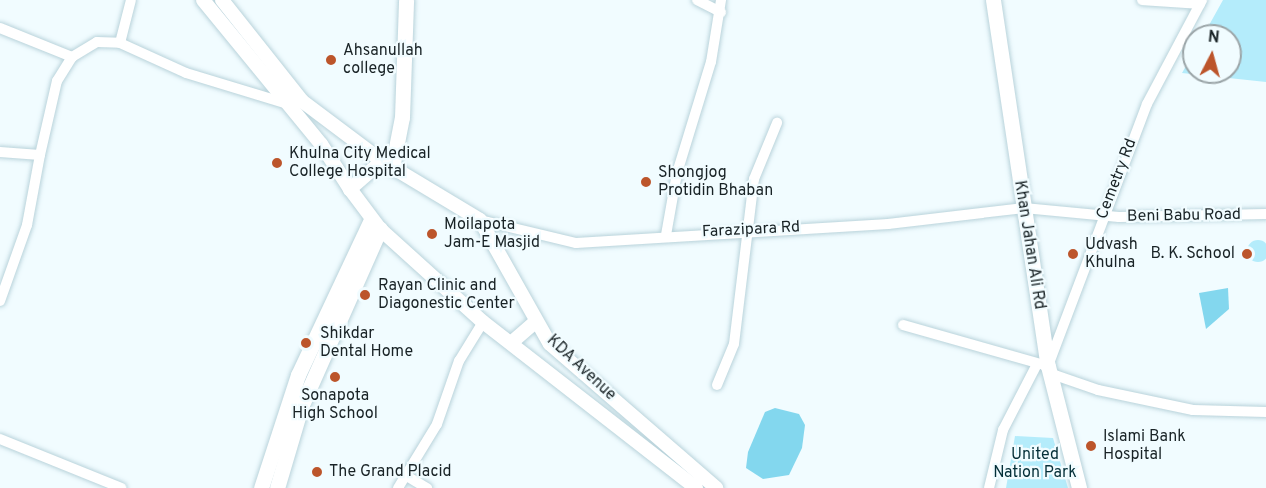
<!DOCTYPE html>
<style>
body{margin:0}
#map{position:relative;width:1266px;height:488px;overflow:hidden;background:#f1fcff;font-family:Overpass,sans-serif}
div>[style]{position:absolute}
.green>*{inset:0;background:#b4ecfb}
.round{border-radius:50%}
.water>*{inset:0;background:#83d7ee}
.roads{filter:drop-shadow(0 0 2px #b9d3db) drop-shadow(0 0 2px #b9d3db)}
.minor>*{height:10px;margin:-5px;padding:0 5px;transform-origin:5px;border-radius:5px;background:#fff}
.major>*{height:14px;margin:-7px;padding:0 7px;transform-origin:7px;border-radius:7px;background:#fff}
.highway>*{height:15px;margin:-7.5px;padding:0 7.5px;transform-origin:7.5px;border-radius:7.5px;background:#fff}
.dots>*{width:16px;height:16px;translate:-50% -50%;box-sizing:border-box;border:3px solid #f1fcff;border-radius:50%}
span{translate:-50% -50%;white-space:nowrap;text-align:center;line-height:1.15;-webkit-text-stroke:4.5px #f1fcff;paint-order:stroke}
.poi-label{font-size:16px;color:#192326}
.left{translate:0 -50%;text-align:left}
.right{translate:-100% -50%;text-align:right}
.street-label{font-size:16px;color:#192326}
.park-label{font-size:16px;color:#042f38}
.north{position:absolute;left:1182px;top:24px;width:60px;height:60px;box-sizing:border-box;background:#f1fcff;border:2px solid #9ba5a8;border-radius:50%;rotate:6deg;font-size:16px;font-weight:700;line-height:24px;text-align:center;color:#192326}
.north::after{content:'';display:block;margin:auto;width:21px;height:27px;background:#bc552b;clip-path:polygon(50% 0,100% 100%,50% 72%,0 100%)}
</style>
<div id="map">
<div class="green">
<i style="clip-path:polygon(1223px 0,1266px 0,1266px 82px,1182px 73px,1194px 52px,1194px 72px,1230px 72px,1230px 36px,1203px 36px)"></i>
<i class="round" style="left:1247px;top:240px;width:22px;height:22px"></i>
<i style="clip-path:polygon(1015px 436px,1053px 438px,1068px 488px,1006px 488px)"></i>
</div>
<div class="water">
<i style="clip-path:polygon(1228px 288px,1229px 309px,1206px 329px,1199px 293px)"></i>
<i style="clip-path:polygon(775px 408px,799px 414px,805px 425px,802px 448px,789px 475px,763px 479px,746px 468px,748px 452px,765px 412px)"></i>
</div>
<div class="roads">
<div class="minor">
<i style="left:697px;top:0;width:27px;rotate:27deg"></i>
<i style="left:1142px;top:0;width:58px;rotate:3.9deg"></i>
<i style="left:0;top:28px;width:78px;rotate:21.9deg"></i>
<i style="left:120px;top:43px;width:44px;rotate:-75.7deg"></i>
<i style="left:0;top:152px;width:40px;rotate:4.3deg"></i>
<i style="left:40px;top:155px;width:76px;rotate:-77.1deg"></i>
<i style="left:57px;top:81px;width:28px;rotate:-58deg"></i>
<i style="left:72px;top:57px;width:29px;rotate:-31deg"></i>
<i style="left:97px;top:42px;width:23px;rotate:2deg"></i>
<i style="left:120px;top:43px;width:72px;rotate:24.4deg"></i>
<i style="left:186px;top:73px;width:107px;rotate:16.9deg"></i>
<i style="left:480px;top:220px;width:99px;rotate:13.5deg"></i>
<i style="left:576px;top:243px;width:313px;rotate:-3.5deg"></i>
<i style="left:888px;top:224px;width:137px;rotate:-6.7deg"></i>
<i style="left:1024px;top:208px;width:95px;rotate:5.4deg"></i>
<i style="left:1119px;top:217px;width:147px;rotate:-1.2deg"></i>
<i style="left:666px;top:235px;width:63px;rotate:-79.9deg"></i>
<i style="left:677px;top:173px;width:116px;rotate:-73deg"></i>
<i style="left:711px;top:62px;width:63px;rotate:-80.8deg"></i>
<i style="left:0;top:301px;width:81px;rotate:-70.4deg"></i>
<i style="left:27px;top:225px;width:71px;rotate:-79.5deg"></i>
<i style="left:903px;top:325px;width:151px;rotate:15.8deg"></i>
<i style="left:1048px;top:366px;width:280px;rotate:-69.3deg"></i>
<i style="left:1147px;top:104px;width:118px;rotate:-62.1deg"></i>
<i style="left:1049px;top:373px;width:52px;rotate:19.1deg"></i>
<i style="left:1098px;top:390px;width:97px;rotate:11.9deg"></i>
<i style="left:1193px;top:410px;width:73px;rotate:1.6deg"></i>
<i style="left:717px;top:385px;width:44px;rotate:-67.5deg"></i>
<i style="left:734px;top:344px;width:166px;rotate:-83.1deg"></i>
<i style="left:754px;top:179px;width:61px;rotate:-67.7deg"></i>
<i style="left:0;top:439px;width:131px;rotate:22deg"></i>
<i style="left:405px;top:475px;width:26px;rotate:31deg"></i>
<i style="left:398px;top:488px;width:75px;rotate:-58.6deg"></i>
<i style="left:437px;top:424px;width:67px;rotate:-70.8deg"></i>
<i style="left:459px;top:361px;width:46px;rotate:-58.4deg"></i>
<i style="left:989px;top:488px;width:60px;rotate:-76.4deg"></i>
<i style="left:1003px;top:430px;width:74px;rotate:-62.7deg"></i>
</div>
<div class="major">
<i style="left:203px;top:0;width:186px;rotate:50.7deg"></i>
<i style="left:321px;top:144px;width:54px;rotate:57.2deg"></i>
<i style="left:222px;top:0;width:129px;rotate:51.6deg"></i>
<i style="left:302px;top:101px;width:100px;rotate:36.9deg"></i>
<i style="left:382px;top:161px;width:114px;rotate:31deg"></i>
<i style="left:480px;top:220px;width:142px;rotate:60.6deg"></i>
<i style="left:550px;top:344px;width:220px;rotate:40.9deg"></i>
<i style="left:382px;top:161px;width:43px;rotate:138.8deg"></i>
<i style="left:350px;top:189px;width:50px;rotate:53.1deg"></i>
<i style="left:380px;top:229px;width:139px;rotate:42.1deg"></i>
<i style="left:483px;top:322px;width:270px;rotate:37.9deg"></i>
<i style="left:511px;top:343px;width:32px;rotate:-41deg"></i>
</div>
<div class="highway">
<i style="left:993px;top:0;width:370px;rotate:81.5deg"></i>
<i style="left:1048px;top:366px;width:126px;rotate:75.7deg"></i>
<i style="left:392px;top:168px;width:52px;rotate:-78.9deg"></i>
<i style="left:402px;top:117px;width:117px;rotate:-88deg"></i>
<i style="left:261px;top:488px;width:119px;rotate:-71.9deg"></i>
<i style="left:298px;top:375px;width:171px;rotate:-64.8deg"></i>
<i style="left:277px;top:488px;width:84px;rotate:-73.5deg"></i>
<i style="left:301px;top:407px;width:195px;rotate:-66.1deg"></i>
</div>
</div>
<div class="dots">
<i style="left:331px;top:60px;background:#bc552b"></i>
<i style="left:277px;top:163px;background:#bc552b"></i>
<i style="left:646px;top:182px;background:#bc552b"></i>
<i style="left:432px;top:234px;background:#bc552b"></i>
<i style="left:1073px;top:254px;background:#bc552b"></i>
<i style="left:1247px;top:254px;background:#bc552b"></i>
<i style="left:365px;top:295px;background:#bc552b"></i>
<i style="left:306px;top:343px;background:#bc552b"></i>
<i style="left:335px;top:377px;background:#bc552b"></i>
<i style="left:1091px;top:446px;background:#bc552b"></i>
<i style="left:317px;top:472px;background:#bc552b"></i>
</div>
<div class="poi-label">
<span class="left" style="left:343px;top:60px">Ahsanullah<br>college</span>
<span class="left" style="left:289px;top:163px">Khulna City Medical<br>College Hospital</span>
<span class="left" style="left:658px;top:182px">Shongjog<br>Protidin Bhaban</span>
<span class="left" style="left:444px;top:234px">Moilapota<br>Jam-E Masjid</span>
<span class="left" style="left:1085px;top:254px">Udvash<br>Khulna</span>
<span class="right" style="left:1235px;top:254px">B. K. School</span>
<span class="left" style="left:378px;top:295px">Rayan Clinic and<br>Diagonestic Center</span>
<span class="left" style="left:320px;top:343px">Shikdar<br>Dental Home</span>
<span style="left:335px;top:405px">Sonapota<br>High School</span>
<span class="left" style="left:1103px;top:446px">Islami Bank<br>Hospital</span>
<span class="left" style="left:329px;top:472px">The Grand Placid</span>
</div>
<div class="street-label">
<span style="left:1117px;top:179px;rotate:-69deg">Cemetry Rd</span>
<span style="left:1184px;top:216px;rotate:-1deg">Beni Babu Road</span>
<span style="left:751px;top:230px;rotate:-3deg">Farazipara Rd</span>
<span style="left:1029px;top:245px;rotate:81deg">Khan Jahan Ali Rd</span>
<span style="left:581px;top:368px;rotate:43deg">KDA Avenue</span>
</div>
<div class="park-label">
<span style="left:1035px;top:464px">United<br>Nation Park</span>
</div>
<div class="north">N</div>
</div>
